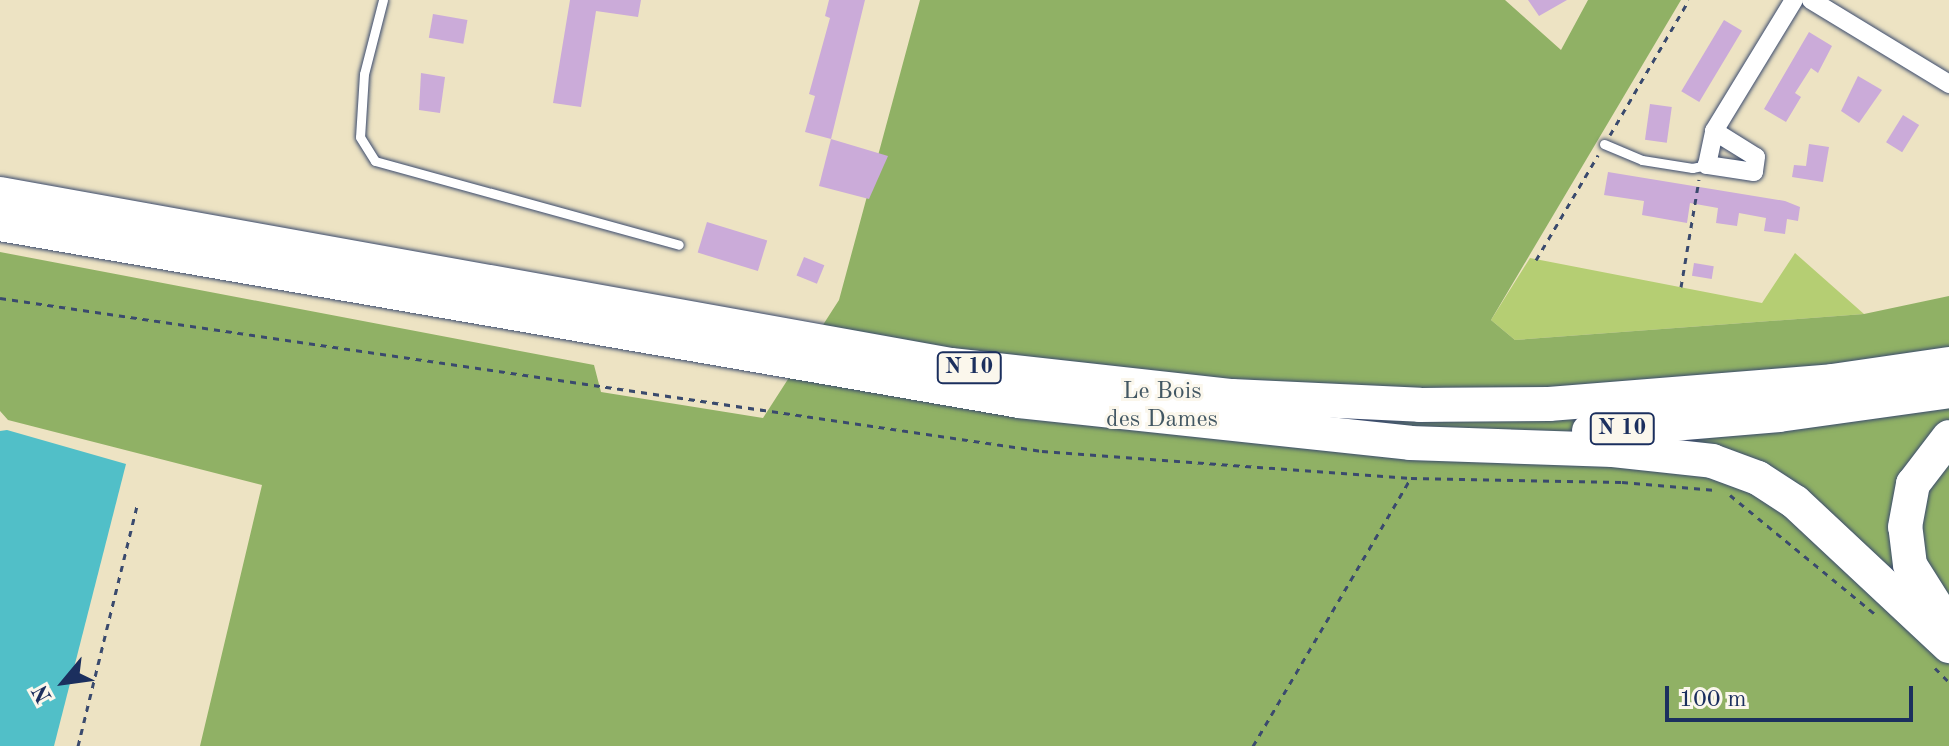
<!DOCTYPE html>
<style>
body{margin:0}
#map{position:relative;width:1949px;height:746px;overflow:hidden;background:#ede3c3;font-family:"Old Standard TT",serif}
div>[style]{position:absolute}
.green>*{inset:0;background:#b5ce73}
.forest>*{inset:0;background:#90b165}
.water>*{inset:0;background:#51bfc8}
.building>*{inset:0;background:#cbabd9;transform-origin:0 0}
.path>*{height:3px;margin-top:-1.5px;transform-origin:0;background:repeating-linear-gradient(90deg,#3a4a6d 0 6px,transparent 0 12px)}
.roads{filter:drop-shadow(0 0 2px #3a4a6d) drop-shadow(0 0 2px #3a4a6d)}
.lane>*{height:9px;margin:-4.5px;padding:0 4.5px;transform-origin:4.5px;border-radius:4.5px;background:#fff}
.street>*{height:18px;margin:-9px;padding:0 9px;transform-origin:9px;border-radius:9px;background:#fff}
.highway>*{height:34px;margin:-17px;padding:0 17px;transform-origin:17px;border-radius:17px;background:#fff}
span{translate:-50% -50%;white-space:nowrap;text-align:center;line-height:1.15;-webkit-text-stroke:6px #fbf7ec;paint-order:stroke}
.shield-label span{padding:2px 6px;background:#fbf7ec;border:2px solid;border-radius:6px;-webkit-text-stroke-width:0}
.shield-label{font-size:22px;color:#1b2f5e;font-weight:700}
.park-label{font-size:24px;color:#425763}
.north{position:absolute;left:24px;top:642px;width:80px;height:80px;-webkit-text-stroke:6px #fbf7ec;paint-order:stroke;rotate:241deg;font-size:22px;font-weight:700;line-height:32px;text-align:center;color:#1b2f5e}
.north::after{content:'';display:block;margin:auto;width:28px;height:36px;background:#1b2f5e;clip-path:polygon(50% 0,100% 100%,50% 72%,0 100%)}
.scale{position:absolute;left:1665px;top:686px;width:248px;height:36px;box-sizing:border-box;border:4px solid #1b2f5e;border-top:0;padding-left:10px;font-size:24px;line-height:28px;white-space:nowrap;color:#1b2f5e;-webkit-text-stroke:6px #fbf7ec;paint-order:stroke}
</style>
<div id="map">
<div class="green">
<i style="clip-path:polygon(1795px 253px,1864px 314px,1515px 340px,1491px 320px,1530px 258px,1762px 303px)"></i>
</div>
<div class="forest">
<i style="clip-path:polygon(920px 0,1505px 0,1561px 50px,1588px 0,1681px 0,1491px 320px,1515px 340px,1864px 314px,1949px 296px,1949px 746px,200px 746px,262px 485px,8px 420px,0 411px,0 252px,594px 365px,601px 392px,763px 418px,839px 300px)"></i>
</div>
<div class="water">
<i style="clip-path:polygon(7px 430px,126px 464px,54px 746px,0 746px,0 431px)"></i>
</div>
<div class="building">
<i style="clip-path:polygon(570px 0,641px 0,638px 17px,596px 11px,581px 107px,553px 103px)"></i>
<i style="clip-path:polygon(829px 0,865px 0,831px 139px,805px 132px,815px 96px,809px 94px,830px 18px,825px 16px)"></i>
<i style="clip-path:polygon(1528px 0,1567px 0,1539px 16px)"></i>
<i style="left:433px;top:14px;width:35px;height:24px;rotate:10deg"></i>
<i style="left:1724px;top:20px;width:21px;height:83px;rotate:31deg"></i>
<i style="clip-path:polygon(1809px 32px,1832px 46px,1818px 73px,1811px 68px,1795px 93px,1801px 97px,1786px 122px,1764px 109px)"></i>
<i style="clip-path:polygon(421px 73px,445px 77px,440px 113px,419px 110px)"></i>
<i style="clip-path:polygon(1858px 76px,1882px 90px,1859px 123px,1841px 111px)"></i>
<i style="left:1650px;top:104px;width:22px;height:36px;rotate:8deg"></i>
<i style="left:1903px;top:115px;width:19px;height:32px;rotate:32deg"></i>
<i style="clip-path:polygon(831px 139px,888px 156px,869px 199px,819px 186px)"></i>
<i style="clip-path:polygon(1809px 144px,1829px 147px,1823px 182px,1792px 177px,1794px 165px,1806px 166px)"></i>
<i style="clip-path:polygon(1608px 172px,1785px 201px,1800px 207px,1798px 221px,1787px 219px,1785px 234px,1764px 231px,1766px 218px,1739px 213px,1737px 226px,1716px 223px,1718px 208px,1690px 203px,1687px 223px,1642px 215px,1644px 201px,1604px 195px)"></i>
<i style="left:707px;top:222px;width:63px;height:32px;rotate:17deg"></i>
<i style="left:804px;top:257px;width:22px;height:20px;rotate:22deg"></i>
<i style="left:1694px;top:263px;width:20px;height:13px;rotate:9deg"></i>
</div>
<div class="path">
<i style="left:1610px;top:135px;width:156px;rotate:-59.7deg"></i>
<i style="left:1536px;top:260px;width:122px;rotate:-59.4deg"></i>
<i style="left:1681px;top:287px;width:109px;rotate:-80.5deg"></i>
<i style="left:0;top:298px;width:1053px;rotate:8.35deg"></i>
<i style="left:1042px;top:451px;width:370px;rotate:4.2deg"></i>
<i style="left:1730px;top:495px;width:189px;rotate:39.4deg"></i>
<i style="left:1935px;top:668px;width:20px;rotate:45deg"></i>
<i style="left:78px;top:746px;width:248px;rotate:-76.2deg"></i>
<i style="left:1253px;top:746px;width:311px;rotate:-59.5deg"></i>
<i style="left:1411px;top:478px;width:211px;rotate:1.1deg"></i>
<i style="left:1622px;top:482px;width:94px;rotate:4.9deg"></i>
</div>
<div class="roads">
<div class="lane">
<i style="left:383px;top:0;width:76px;rotate:104.4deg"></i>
<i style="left:364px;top:74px;width:63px;rotate:93.6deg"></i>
<i style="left:360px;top:137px;width:28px;rotate:58deg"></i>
<i style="left:375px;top:161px;width:315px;rotate:15.4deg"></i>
<i style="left:1604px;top:144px;width:41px;rotate:22.8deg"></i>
<i style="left:1642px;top:160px;width:51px;rotate:9.1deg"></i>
<i style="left:1692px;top:168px;width:15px;rotate:-11deg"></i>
</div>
<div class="street">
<i style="left:1811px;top:0;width:162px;rotate:31.3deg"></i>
<i style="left:1714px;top:131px;width:49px;rotate:31.8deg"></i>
<i style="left:1756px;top:157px;width:15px;rotate:98deg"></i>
<i style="left:1754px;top:172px;width:48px;rotate:-171.5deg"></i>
<i style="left:1707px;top:165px;width:35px;rotate:-78deg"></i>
<i style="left:1714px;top:131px;width:153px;rotate:-58.6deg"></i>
</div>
<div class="highway">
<i style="left:0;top:194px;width:966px;rotate:10.19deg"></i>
<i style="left:951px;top:365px;width:283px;rotate:6.3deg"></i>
<i style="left:1232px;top:396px;width:188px;rotate:2.7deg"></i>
<i style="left:1420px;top:405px;width:129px;rotate:-0.4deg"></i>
<i style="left:1549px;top:404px;width:284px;rotate:-4.6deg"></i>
<i style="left:1832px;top:381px;width:118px;rotate:-8.3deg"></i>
<i style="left:0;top:224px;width:1034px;rotate:9.85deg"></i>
<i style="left:1019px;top:401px;width:393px;rotate:6.1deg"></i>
<i style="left:1410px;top:443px;width:203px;rotate:2deg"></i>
<i style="left:1613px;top:450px;width:100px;rotate:6.3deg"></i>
<i style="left:1712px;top:461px;width:49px;rotate:20.3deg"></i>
<i style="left:1758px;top:478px;width:44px;rotate:33deg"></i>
<i style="left:1795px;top:502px;width:211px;rotate:43.1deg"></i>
<i style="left:1589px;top:431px;width:191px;rotate:-4.8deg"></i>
<i style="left:1779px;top:415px;width:172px;rotate:-8deg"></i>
<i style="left:1946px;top:622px;width:67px;rotate:-122.3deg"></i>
<i style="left:1910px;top:565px;width:38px;rotate:-97deg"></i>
<i style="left:1905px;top:527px;width:44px;rotate:-79.5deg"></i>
<i style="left:1913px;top:484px;width:59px;rotate:-52.5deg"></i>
</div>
</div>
<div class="shield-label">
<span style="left:969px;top:368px">N 10</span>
<span style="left:1622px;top:429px">N 10</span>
</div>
<div class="park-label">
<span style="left:1162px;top:407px">Le Bois<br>des Dames</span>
</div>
<div class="north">N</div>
<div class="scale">100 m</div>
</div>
